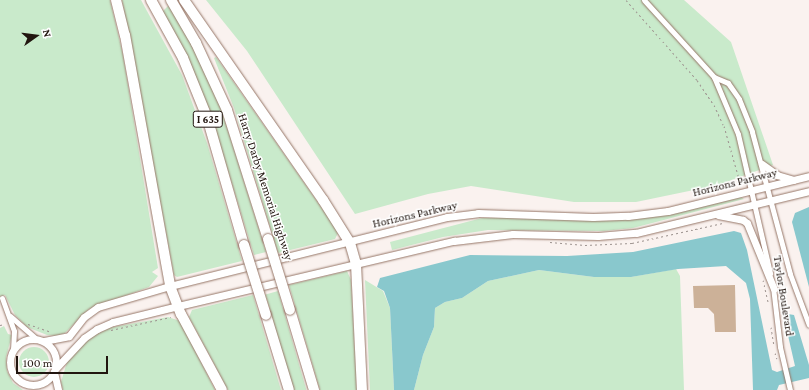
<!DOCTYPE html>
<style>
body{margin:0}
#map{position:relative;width:809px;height:390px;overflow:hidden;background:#faf2ef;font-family:"Crimson Pro",serif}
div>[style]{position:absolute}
.green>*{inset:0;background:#c9eacb;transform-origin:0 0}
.round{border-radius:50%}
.water>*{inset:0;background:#89c8cd}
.building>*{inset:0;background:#ccb198}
.path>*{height:1px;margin-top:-0.5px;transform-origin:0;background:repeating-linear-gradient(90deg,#9e9490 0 2px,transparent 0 5px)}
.roads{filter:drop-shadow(0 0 1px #967667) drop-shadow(0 0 1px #967667)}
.minor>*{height:5px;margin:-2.5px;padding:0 2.5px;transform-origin:2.5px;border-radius:2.5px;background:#fff}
.tertiary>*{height:7px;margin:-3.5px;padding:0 3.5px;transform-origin:3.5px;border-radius:3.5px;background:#fff}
.tertiary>.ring{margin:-3.5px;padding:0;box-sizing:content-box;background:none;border:7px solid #fff;border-radius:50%}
.secondary>*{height:7px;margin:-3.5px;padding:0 3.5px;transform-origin:3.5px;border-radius:3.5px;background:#fff}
.motorway>*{height:10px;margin:-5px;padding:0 5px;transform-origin:5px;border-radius:5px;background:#fff}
.bridges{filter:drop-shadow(0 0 1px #967667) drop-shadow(0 0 1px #967667)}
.motorway-bridge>*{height:10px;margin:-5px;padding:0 5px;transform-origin:5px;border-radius:5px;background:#fff}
span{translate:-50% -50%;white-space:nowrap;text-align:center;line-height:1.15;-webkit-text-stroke:3px #fff;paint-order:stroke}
.shield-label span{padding:1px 3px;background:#fff;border:1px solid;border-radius:3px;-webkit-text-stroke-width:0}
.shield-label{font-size:11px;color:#21150f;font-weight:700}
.street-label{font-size:12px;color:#21150f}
.north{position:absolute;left:16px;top:16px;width:40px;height:40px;-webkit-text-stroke:3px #fff;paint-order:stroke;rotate:76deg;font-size:11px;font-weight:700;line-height:16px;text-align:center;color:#21150f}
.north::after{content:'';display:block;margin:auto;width:14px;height:18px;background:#21150f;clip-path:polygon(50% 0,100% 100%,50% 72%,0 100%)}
.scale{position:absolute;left:16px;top:356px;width:92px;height:18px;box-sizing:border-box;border:2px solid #21150f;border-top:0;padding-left:5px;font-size:12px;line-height:14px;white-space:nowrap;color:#21150f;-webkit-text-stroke:3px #fff;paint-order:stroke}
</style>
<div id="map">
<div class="green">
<i style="clip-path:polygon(0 0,110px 0,123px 55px,158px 268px,152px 272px,158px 276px,149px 287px,89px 309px,65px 333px,57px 336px,47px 335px,27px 327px,15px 315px,5px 295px,0 297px)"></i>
<i style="clip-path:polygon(122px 0,141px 0,182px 75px,207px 143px,242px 261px,177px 277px,174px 275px)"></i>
<i style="clip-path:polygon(206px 0,684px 0,731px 42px,773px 165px,718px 185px,636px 202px,574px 202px,471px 186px,428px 194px,355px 214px,247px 51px)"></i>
<i style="clip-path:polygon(168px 6px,176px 12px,221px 108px,266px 252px,254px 255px,216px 132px,162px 12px)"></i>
<i style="clip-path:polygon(216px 57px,335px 227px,338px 233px,335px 239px,278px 253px,234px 108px,214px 58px)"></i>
<i style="clip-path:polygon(739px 196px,744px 199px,633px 228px,604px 231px,488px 230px,443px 237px,392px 250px,390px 242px,482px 218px,509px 217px,603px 220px)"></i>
<i style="clip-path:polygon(676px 269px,680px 276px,684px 390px,414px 390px,423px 355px,434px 327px,435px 308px,445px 302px,462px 298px,488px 281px,539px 270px,594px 277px,631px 277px)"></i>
<i style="clip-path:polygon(347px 271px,351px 280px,357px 390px,320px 390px,289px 285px)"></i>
<i style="clip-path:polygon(365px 280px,383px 291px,390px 308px,394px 390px,370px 390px)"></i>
<i style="left:278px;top:291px;width:103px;height:13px;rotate:74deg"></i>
<i style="clip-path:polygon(253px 295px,281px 390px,228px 390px,189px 317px,192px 310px)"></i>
<i style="clip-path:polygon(168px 317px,180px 321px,215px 390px,63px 390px,61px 382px,67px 362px,88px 339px,108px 328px)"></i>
<i style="clip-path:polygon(4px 326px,8px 334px,12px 335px,6px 357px,7px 371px,13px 383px,23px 390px,0 390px,0 328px)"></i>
<i class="round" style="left:19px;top:347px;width:30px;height:30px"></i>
</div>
<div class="water">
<i style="clip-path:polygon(809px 207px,809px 287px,792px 222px,795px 213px)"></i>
<i style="clip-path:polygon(734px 231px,741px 233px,747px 250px,772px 370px,777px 372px,795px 366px,784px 318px,788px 314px,794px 315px,809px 365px,809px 378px,779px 385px,777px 390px,753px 390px,750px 299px,746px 283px,726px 266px,678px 269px,631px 277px,594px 277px,539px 270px,488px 281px,462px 298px,445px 302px,435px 308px,434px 327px,423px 355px,414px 390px,394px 390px,390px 308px,384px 291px,377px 287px,380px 278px,470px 255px,567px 256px,633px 252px)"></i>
</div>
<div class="building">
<i style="clip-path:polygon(735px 285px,736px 332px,715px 332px,714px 314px,708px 308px,694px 308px,693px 286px)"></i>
</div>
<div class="path">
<i style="left:626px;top:0;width:107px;rotate:48.4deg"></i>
<i style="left:697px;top:80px;width:30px;rotate:56deg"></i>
<i style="left:714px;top:105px;width:23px;rotate:65deg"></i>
<i style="left:724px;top:126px;width:58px;rotate:74.1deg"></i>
<i style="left:550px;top:242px;width:35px;rotate:5deg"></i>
<i style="left:585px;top:245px;width:47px;rotate:-2.4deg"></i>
<i style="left:632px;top:243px;width:93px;rotate:-12.4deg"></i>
<i style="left:763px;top:280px;width:23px;rotate:77deg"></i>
<i style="left:28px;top:324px;width:24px;rotate:19deg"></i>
<i style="left:0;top:325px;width:5px;rotate:-11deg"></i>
<i style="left:771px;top:327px;width:19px;rotate:81deg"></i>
<i style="left:111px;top:330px;width:61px;rotate:-12.2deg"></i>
<i style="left:775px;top:353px;width:6px;rotate:72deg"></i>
</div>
<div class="roads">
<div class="minor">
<i style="left:644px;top:0;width:104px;rotate:47.7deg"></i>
<i style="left:714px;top:77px;width:62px;rotate:67.2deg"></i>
<i style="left:738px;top:134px;width:143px;rotate:77deg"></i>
<i style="left:714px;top:77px;width:15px;rotate:23deg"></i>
<i style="left:728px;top:83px;width:19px;rotate:55deg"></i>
<i style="left:739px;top:99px;width:35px;rotate:68deg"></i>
<i style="left:752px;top:132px;width:147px;rotate:75deg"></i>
<i style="left:790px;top:274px;width:54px;rotate:69.6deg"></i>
<i style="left:773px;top:287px;width:60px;rotate:83.3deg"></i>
<i style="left:780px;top:347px;width:44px;rotate:76.9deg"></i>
<i style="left:2px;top:298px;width:35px;rotate:70deg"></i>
<i style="left:14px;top:331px;width:19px;rotate:93deg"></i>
<i style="left:10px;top:316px;width:35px;rotate:41deg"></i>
</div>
<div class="tertiary">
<i style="left:718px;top:215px;width:25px;rotate:11deg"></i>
<i style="left:743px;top:220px;width:5px;rotate:37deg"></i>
<i style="left:747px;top:223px;width:71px;rotate:67.8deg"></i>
<i class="ring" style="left:10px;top:339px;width:39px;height:39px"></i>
<i style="left:44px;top:341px;width:25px;rotate:-11deg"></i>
<i style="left:69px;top:336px;width:24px;rotate:-52deg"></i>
<i style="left:84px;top:317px;width:17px;rotate:-36deg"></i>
<i style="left:98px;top:307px;width:75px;rotate:-16.3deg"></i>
<i style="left:56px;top:368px;width:41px;rotate:-47deg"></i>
<i style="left:84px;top:338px;width:16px;rotate:-35deg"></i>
<i style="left:97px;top:329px;width:17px;rotate:-24deg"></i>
<i style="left:113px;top:322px;width:67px;rotate:-13.8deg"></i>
<i style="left:54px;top:372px;width:18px;rotate:77deg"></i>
</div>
<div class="secondary">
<i style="left:762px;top:164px;width:19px;rotate:36deg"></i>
<i style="left:777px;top:175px;width:17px;rotate:17deg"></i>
<i style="left:170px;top:286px;width:285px;rotate:-14deg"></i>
<i style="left:447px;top:217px;width:31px;rotate:-7deg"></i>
<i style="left:478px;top:213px;width:115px;rotate:2deg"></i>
<i style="left:593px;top:217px;width:35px;rotate:-2deg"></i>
<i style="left:628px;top:216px;width:40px;rotate:-7.1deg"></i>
<i style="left:668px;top:211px;width:145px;rotate:-13.9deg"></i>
<i style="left:178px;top:306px;width:284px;rotate:-13.3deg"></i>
<i style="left:454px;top:241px;width:59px;rotate:-6.8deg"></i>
<i style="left:513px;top:234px;width:85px;rotate:1.3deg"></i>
<i style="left:598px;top:236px;width:38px;rotate:-5deg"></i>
<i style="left:636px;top:233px;width:178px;rotate:-13.6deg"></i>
</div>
<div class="motorway">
<i style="left:116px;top:0;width:36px;rotate:76deg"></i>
<i style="left:125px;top:35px;width:255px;rotate:79.8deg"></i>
<i style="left:170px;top:286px;width:30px;rotate:69deg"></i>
<i style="left:181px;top:314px;width:86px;rotate:61.7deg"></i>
<i style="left:151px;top:0;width:66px;rotate:61.1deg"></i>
<i style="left:183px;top:58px;width:64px;rotate:67.9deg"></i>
<i style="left:207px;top:117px;width:133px;rotate:73.9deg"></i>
<i style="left:171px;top:0;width:50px;rotate:59.8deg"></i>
<i style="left:196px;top:43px;width:74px;rotate:65.2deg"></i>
<i style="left:227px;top:110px;width:135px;rotate:72.4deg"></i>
<i style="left:184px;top:0;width:244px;rotate:55.2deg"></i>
<i style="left:323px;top:200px;width:51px;rotate:57.9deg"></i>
<i style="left:350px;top:243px;width:22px;rotate:74deg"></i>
<i style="left:356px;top:264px;width:126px;rotate:87.3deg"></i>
<i style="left:290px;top:310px;width:84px;rotate:73.3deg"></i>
<i style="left:266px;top:315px;width:78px;rotate:73deg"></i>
</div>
</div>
<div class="bridges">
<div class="motorway-bridge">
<i style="left:268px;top:239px;width:74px;rotate:72.8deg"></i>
<i style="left:244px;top:245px;width:73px;rotate:72.6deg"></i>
</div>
</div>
<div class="shield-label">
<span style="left:208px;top:119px">I 635</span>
</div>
<div class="street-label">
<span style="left:735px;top:183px;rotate:-14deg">Horizons Parkway</span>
<span style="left:265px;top:187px;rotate:72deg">Harry Darby Memorial Highway</span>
<span style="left:415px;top:215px;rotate:-13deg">Horizons Parkway</span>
<span style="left:783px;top:296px;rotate:81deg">Taylor Boulevard</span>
</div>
<div class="north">N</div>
<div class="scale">100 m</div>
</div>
